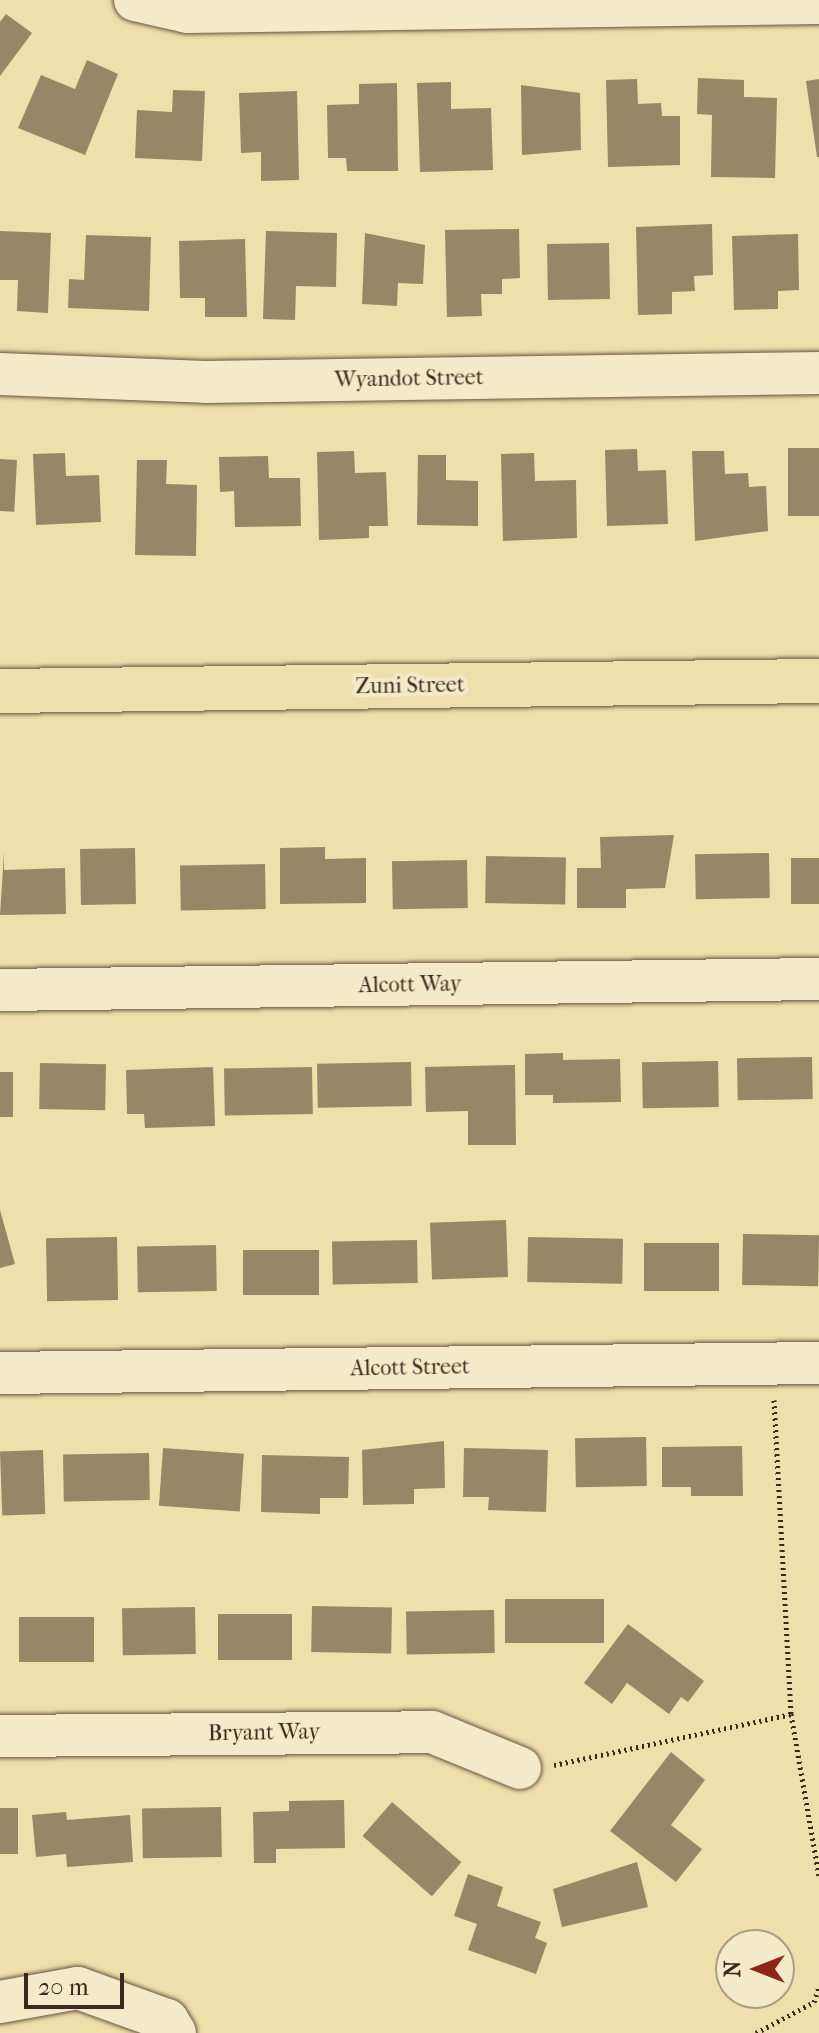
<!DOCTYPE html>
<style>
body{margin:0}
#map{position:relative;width:819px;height:2033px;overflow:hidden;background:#eedfac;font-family:"IM FELL French Canon",serif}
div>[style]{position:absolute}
.building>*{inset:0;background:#998666;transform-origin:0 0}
.path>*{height:5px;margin-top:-2.5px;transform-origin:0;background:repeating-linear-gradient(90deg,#3d261b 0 2px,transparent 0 6px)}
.roads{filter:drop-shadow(0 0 2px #69543f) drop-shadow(0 0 2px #69543f)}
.minor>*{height:42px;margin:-21px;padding:0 21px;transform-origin:21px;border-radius:21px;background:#f4eac9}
.major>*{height:44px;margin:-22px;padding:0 22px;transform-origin:22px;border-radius:22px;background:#eedfac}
span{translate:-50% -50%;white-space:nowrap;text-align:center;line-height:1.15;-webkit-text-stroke:8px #f4eac9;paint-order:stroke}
.street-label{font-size:22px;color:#3d261b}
.north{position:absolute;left:715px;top:1929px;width:80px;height:80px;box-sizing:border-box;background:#f4eac9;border:2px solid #ab9c83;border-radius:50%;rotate:270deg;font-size:22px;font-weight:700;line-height:32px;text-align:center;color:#3d261b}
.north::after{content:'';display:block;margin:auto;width:28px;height:36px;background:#8f2418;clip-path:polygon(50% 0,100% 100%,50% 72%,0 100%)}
.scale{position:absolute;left:24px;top:1973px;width:100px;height:36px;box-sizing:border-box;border:4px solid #3d261b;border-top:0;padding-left:10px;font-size:24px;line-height:28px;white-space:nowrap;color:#3d261b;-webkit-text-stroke:6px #f4eac9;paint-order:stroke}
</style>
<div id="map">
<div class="building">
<i style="clip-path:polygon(6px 14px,32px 33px,0 76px,0 22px)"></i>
<i style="clip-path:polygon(87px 60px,118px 74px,85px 155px,18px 128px,41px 75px,75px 89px)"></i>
<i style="clip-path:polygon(698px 78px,744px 80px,744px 97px,777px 98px,775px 178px,711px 177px,712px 115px,697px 114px)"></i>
<i style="clip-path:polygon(637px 79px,638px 104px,661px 103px,662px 116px,680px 116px,680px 165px,608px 167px,606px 80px)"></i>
<i style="clip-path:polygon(819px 79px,819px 157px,817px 157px,806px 81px)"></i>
<i style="clip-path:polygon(451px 82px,451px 109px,491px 108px,493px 170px,420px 172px,417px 83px)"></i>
<i style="clip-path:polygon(397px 83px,398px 171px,347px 171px,346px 158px,328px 158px,327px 105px,359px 104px,359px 84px)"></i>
<i style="clip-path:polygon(521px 85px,580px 93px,581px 150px,522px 155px)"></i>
<i style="clip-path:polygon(173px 90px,205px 91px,202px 161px,135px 158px,137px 110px,172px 112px)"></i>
<i style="clip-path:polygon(297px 91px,299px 180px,261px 181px,261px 152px,241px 153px,239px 93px)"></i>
<i style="clip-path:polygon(712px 224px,713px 275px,694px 276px,695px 291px,672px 292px,672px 314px,638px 315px,636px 227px)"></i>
<i style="clip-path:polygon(519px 229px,520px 278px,502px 279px,502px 294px,481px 294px,482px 316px,447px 317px,445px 230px)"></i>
<i style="clip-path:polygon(0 231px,51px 233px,48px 313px,17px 311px,18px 280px,0 280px)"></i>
<i style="clip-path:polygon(266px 231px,337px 233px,336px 287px,296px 286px,295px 320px,263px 319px)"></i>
<i style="clip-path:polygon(365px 233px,425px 245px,423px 284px,398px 283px,397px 306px,362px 304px)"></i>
<i style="clip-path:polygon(798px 234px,799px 290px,778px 291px,778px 309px,734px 310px,732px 236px)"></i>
<i style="clip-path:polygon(86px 235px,151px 237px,149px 311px,68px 308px,69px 279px,84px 280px)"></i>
<i style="clip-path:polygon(245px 239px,247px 317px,205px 317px,205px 298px,180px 298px,179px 241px)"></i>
<i style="left:609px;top:243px;width:56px;height:62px;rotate:89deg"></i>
<i style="left:788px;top:448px;width:31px;height:68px"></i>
<i style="clip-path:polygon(637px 449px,638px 471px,666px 470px,668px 524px,607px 526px,605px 450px)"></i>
<i style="clip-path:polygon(354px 451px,355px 473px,386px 472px,388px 526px,369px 526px,369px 538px,319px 540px,317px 452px)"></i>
<i style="clip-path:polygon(692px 451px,724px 451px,725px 474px,748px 473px,749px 487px,766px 486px,768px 531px,695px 541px)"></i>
<i style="clip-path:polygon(65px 453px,66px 476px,99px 475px,101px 522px,36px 525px,33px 454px)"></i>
<i style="clip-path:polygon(534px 453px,535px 481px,576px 480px,577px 538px,503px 541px,501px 454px)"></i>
<i style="clip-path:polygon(418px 455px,446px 455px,446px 480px,478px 481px,478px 526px,417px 525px)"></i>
<i style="clip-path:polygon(268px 456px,269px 478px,300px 478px,301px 526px,235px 527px,234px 491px,220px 492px,219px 457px)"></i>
<i style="left:0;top:459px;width:17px;height:52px;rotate:3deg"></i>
<i style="clip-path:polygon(137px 460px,167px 460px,166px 484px,197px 485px,196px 556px,135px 555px)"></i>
<i style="clip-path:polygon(674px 835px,665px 888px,626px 889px,626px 908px,577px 908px,577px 868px,601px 868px,600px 837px)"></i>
<i style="clip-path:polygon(325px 847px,325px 859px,366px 858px,366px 903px,280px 904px,280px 848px)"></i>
<i style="left:135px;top:848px;width:56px;height:55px;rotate:89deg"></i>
<i style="clip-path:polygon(4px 852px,4px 870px,65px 868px,66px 914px,0 915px)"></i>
<i style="left:769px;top:853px;width:45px;height:74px;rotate:89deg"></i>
<i style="left:486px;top:856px;width:80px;height:47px;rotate:1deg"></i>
<i style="left:819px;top:858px;width:46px;height:28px;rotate:90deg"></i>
<i style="left:467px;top:860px;width:48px;height:75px;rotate:89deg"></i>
<i style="left:265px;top:864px;width:45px;height:85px;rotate:89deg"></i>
<i style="clip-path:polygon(563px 1053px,563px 1060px,620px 1059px,621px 1102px,553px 1103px,553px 1095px,525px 1095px,525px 1054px)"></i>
<i style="left:812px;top:1057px;width:42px;height:75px;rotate:89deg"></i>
<i style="left:718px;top:1061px;width:46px;height:76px;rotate:89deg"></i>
<i style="left:411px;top:1062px;width:44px;height:94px;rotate:89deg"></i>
<i style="left:40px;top:1063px;width:66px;height:46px;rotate:1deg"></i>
<i style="clip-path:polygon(515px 1065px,516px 1145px,468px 1145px,468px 1111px,426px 1112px,425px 1067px)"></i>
<i style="clip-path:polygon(213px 1067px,215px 1126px,145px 1128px,144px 1114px,127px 1114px,126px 1070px)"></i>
<i style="left:312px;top:1067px;width:47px;height:88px;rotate:89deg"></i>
<i style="left:0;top:1072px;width:13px;height:45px"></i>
<i style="clip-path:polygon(0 1210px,15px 1264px,0 1268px)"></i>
<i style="left:506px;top:1220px;width:57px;height:76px;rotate:88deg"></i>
<i style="left:743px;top:1234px;width:76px;height:51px;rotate:1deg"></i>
<i style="left:117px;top:1237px;width:63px;height:71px;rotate:89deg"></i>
<i style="left:528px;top:1237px;width:95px;height:45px;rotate:1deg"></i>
<i style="left:417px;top:1240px;width:43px;height:85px;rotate:89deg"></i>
<i style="left:719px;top:1243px;width:48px;height:75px;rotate:90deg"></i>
<i style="left:216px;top:1245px;width:46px;height:79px;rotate:89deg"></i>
<i style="left:319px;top:1250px;width:45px;height:76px;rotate:90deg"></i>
<i style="left:646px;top:1437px;width:49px;height:71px;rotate:89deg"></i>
<i style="clip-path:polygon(444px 1441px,445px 1488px,414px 1489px,414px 1504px,363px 1505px,362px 1450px)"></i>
<i style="clip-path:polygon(742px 1446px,743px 1496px,691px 1496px,691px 1487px,662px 1487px,662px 1447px)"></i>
<i style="left:163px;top:1448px;width:81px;height:58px;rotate:4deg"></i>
<i style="clip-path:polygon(464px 1448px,548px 1450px,546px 1512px,488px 1510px,489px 1497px,463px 1497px)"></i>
<i style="left:43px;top:1450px;width:64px;height:43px;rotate:88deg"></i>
<i style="left:149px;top:1453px;width:47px;height:86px;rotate:89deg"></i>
<i style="clip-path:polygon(262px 1455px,349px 1457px,348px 1498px,320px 1498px,320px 1514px,261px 1512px)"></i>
<i style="left:604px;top:1599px;width:44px;height:99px;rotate:90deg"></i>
<i style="left:312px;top:1606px;width:80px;height:46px;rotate:1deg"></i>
<i style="left:195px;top:1607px;width:47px;height:73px;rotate:89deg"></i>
<i style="left:494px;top:1610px;width:43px;height:88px;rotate:89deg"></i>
<i style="left:292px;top:1614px;width:46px;height:74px;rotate:90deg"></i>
<i style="left:94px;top:1617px;width:45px;height:75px;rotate:90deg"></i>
<i style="clip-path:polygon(628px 1624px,704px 1681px,688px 1702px,681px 1697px,669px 1714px,627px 1683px,612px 1704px,584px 1683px)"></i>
<i style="clip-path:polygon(671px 1752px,705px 1780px,671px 1825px,702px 1849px,676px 1882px,610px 1831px)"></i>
<i style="clip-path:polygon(344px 1800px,345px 1848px,276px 1849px,276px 1863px,254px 1863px,253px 1812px,289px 1811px,289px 1801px)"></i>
<i style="left:392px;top:1802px;width:92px;height:45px;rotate:41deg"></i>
<i style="left:221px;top:1807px;width:50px;height:79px;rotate:89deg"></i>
<i style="left:0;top:1808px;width:18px;height:46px"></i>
<i style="clip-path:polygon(66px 1812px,67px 1820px,130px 1815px,133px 1862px,67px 1867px,66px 1854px,36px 1857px,32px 1815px)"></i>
<i style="clip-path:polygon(637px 1862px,648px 1907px,562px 1927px,553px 1889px)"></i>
<i style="clip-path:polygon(468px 1874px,503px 1887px,497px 1906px,541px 1922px,535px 1938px,547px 1943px,536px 1974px,468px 1950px,477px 1924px,454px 1916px)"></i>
</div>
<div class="path">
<i style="left:774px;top:1400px;width:314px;rotate:86.9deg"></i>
<i style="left:791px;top:1714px;width:164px;rotate:80.2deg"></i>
<i style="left:554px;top:1765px;width:242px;rotate:-12.1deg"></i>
<i style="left:756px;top:2033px;width:66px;rotate:-28.1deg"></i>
<i style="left:814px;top:2002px;width:16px;rotate:-72deg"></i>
</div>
<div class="roads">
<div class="minor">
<i style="left:135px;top:0;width:54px;rotate:12.8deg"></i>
<i style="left:188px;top:12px;width:631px;rotate:-0.82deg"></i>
<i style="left:0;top:374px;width:205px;rotate:2.2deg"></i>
<i style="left:205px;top:382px;width:614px;rotate:-0.84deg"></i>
<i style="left:0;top:990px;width:819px;rotate:-0.77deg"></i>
<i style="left:0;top:1373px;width:819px;rotate:-0.7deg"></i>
<i style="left:0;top:1736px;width:432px;rotate:-0.5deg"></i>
<i style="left:432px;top:1732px;width:95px;rotate:22.2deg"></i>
<i style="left:0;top:2002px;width:79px;rotate:-10.2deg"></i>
<i style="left:78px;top:1988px;width:95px;rotate:19.8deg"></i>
<i style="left:167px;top:2020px;width:15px;rotate:58deg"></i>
</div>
<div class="major">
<i style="left:0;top:691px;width:819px;rotate:-0.7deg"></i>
</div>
</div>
<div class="street-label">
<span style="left:409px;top:379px;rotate:-1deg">Wyandot Street</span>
<span style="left:410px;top:686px;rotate:-1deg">Zuni Street</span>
<span style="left:410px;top:985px;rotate:-1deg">Alcott Way</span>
<span style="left:410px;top:1368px;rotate:-1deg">Alcott Street</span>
<span style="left:264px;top:1733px;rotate:-1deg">Bryant Way</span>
</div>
<div class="north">N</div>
<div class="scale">20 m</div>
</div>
